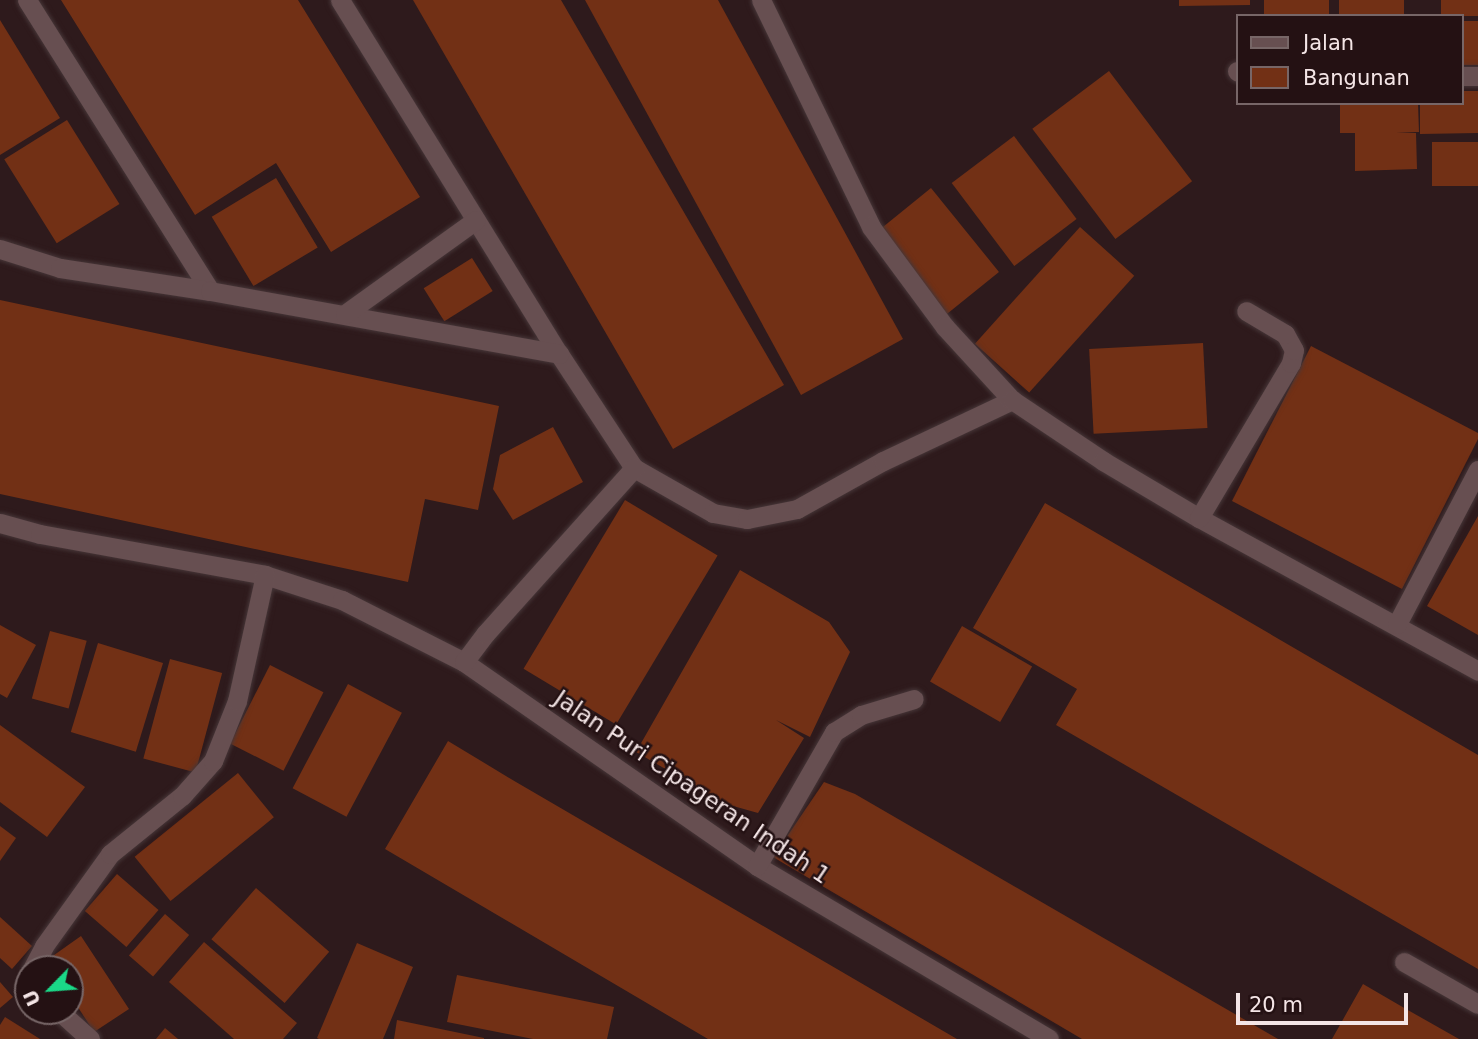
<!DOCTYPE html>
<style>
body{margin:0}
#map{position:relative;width:1478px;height:1039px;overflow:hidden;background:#2e1a1c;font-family:"DejaVu Sans",sans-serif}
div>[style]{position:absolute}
.building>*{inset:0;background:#723015;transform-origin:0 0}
.roads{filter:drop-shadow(0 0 2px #463638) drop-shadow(0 0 2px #463638)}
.minor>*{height:19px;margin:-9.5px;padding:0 9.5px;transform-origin:9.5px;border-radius:9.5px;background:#674f51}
span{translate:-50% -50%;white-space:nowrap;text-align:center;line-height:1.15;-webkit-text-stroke:5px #241113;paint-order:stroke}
.street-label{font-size:23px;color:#f4e5e6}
.legend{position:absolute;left:1236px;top:14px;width:228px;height:91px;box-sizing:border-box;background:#241113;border:2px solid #776667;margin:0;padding:9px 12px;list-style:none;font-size:21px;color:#f4e5e6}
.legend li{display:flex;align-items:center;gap:14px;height:35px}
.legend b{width:35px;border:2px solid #776667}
.north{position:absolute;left:14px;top:955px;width:70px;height:70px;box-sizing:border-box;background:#241113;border:2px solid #776667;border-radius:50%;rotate:245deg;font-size:19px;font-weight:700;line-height:28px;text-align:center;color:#f4e5e6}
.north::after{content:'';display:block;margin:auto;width:24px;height:32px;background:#1ad988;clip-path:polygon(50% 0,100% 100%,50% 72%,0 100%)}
.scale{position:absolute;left:1236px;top:993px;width:172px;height:32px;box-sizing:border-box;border:4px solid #f4e5e6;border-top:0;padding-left:9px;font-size:21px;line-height:24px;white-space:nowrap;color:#f4e5e6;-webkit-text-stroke:5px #241113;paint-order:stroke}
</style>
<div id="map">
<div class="building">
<i style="clip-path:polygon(61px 0,298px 0,420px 197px,331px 252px,276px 163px,195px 215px)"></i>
<i style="clip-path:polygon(413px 0,561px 0,784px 385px,673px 449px)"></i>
<i style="clip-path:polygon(585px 0,718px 0,903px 339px,801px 395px)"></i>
<i style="clip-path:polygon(1179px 0,1250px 0,1250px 5px,1179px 6px)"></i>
<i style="left:1264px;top:0;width:65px;height:16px"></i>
<i style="left:1339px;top:0;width:65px;height:16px"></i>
<i style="left:1441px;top:0;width:37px;height:16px"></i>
<i style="clip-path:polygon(0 20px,60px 118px,0 155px)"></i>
<i style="left:1462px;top:21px;width:16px;height:44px"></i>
<i style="left:1109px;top:71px;width:138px;height:96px;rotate:53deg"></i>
<i style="clip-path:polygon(1462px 91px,1478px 91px,1478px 133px,1420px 134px,1420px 103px,1462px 103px)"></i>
<i style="clip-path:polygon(1340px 103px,1418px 103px,1419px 132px,1396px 132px,1416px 133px,1417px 169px,1355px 171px,1355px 133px,1340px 133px)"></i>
<i style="left:67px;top:120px;width:99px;height:74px;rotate:58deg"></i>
<i style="left:1014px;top:136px;width:104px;height:78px;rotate:53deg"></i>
<i style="left:1432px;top:142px;width:46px;height:44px"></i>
<i style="left:276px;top:178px;width:81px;height:75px;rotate:59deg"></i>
<i style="left:931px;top:188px;width:108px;height:67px;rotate:51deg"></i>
<i style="left:1080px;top:227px;width:73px;height:157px;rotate:42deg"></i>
<i style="left:472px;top:258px;width:39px;height:57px;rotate:58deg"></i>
<i style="clip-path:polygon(0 300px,499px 406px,478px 510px,425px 499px,408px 582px,0 494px)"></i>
<i style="left:1203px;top:343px;width:85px;height:114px;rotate:87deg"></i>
<i style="clip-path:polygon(1311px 346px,1478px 433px,1478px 439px,1402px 589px,1232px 501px)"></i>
<i style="clip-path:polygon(553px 427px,583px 482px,513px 520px,493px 489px,500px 455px)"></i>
<i style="left:625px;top:500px;width:108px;height:197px;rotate:31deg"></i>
<i style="clip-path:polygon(1045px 503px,1478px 755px,1478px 969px,1056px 725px,1077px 689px,973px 628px)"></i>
<i style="clip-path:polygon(1478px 516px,1478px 635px,1427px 606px)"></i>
<i style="clip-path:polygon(740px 570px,829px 622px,850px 652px,810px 737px,776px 720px,804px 738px,758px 813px,726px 804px,636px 752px)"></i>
<i style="clip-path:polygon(0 625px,36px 645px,7px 698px,0 694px)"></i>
<i style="left:962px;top:626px;width:81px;height:64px;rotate:30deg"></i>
<i style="left:50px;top:631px;width:38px;height:70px;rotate:15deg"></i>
<i style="left:98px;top:643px;width:68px;height:93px;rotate:17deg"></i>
<i style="left:170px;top:659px;width:54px;height:103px;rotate:15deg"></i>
<i style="left:270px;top:665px;width:60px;height:88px;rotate:27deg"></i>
<i style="left:348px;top:684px;width:61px;height:118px;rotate:28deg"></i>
<i style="clip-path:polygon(0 725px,85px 787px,47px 837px,0 802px)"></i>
<i style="clip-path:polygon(448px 741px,516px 782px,957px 1039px,708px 1039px,385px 849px)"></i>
<i style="left:238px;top:773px;width:57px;height:133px;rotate:51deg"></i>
<i style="clip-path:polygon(824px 782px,855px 794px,1278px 1039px,1082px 1039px,773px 857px)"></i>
<i style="clip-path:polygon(0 826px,16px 838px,0 861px)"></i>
<i style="left:117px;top:874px;width:55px;height:49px;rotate:41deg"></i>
<i style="left:256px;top:888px;width:97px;height:68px;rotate:41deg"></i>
<i style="left:165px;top:914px;width:32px;height:55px;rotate:41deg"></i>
<i style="clip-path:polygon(0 917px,32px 946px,12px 969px,0 958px)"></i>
<i style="clip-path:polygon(81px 936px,129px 1009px,94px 1032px,70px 995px,70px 969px,53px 969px,47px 960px)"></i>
<i style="clip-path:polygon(204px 942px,297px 1023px,283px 1039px,234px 1039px,169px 982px)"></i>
<i style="clip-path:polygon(357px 943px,413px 967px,383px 1039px,319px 1039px,317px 1038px)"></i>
<i style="clip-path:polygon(457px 975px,614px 1007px,607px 1039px,533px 1039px,447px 1022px)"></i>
<i style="clip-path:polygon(0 982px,13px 997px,0 1008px)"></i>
<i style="clip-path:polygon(1363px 984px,1406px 1009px,1459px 1039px,1332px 1039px)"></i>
<i style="clip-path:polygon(5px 1017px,40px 1039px,0 1039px,0 1025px)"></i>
<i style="clip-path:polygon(397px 1020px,484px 1038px,484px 1039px,394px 1039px)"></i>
<i style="clip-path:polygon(165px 1028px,178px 1039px,156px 1039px)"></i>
</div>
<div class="roads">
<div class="minor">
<i style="left:27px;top:0;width:344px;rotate:57.8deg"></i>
<i style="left:340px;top:0;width:416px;rotate:58.3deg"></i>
<i style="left:559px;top:354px;width:136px;rotate:56.7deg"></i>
<i style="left:634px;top:468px;width:91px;rotate:29.7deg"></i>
<i style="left:713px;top:513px;width:35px;rotate:10deg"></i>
<i style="left:747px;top:519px;width:51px;rotate:-11.3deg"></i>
<i style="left:797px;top:509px;width:98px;rotate:-29.2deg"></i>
<i style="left:883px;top:461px;width:143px;rotate:-25.3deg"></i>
<i style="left:761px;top:0;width:252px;rotate:64.1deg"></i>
<i style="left:871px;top:227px;width:124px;rotate:53.5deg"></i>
<i style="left:945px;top:327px;width:99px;rotate:47.5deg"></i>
<i style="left:1012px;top:400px;width:110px;rotate:33.8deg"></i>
<i style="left:1103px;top:461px;width:112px;rotate:30.7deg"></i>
<i style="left:1199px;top:518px;width:318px;rotate:28.7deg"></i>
<i style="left:1237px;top:71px;width:1px;rotate:45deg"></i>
<i style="left:1462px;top:76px;width:16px"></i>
<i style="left:0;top:249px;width:63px;rotate:17.6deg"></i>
<i style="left:60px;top:268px;width:152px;rotate:8.7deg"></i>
<i style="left:210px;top:291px;width:355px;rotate:10.2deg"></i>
<i style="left:345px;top:314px;width:161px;rotate:-35.7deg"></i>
<i style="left:1199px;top:518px;width:180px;rotate:-59.3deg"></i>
<i style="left:1291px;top:363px;width:13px;rotate:-77deg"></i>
<i style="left:1294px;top:350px;width:18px;rotate:-119deg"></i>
<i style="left:1285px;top:334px;width:45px;rotate:-149.5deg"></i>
<i style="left:0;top:523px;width:41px;rotate:15.4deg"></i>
<i style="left:40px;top:534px;width:229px;rotate:10.3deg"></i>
<i style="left:265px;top:575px;width:81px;rotate:18deg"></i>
<i style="left:342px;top:600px;width:137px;rotate:26.9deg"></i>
<i style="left:464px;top:662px;width:357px;rotate:34.8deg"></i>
<i style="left:757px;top:866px;width:339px;rotate:30.6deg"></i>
<i style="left:1397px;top:624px;width:174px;rotate:-62.3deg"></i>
<i style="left:464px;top:662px;width:36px;rotate:-53deg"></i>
<i style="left:486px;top:633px;width:222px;rotate:-48.1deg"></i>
<i style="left:757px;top:866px;width:155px;rotate:-60.1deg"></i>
<i style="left:834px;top:732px;width:32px;rotate:-32deg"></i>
<i style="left:861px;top:715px;width:55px;rotate:-16.8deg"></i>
<i style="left:1404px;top:962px;width:85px;rotate:29.6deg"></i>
<i style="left:32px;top:969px;width:26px;rotate:-62deg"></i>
<i style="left:44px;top:946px;width:113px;rotate:-54.3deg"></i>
<i style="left:110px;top:854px;width:92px;rotate:-38.9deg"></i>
<i style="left:182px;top:796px;width:47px;rotate:-48.5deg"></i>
<i style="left:213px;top:761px;width:65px;rotate:-68.2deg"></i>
<i style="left:237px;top:701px;width:129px;rotate:-77.5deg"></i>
<i style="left:59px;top:1011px;width:42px;rotate:42.1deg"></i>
</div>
</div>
<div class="street-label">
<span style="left:692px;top:787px;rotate:34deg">Jalan Puri Cipageran Indah 1</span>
</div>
<ul class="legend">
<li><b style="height:9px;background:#674f51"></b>Jalan</li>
<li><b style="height:19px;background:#723015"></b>Bangunan</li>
</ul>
<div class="north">U</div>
<div class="scale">20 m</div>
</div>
